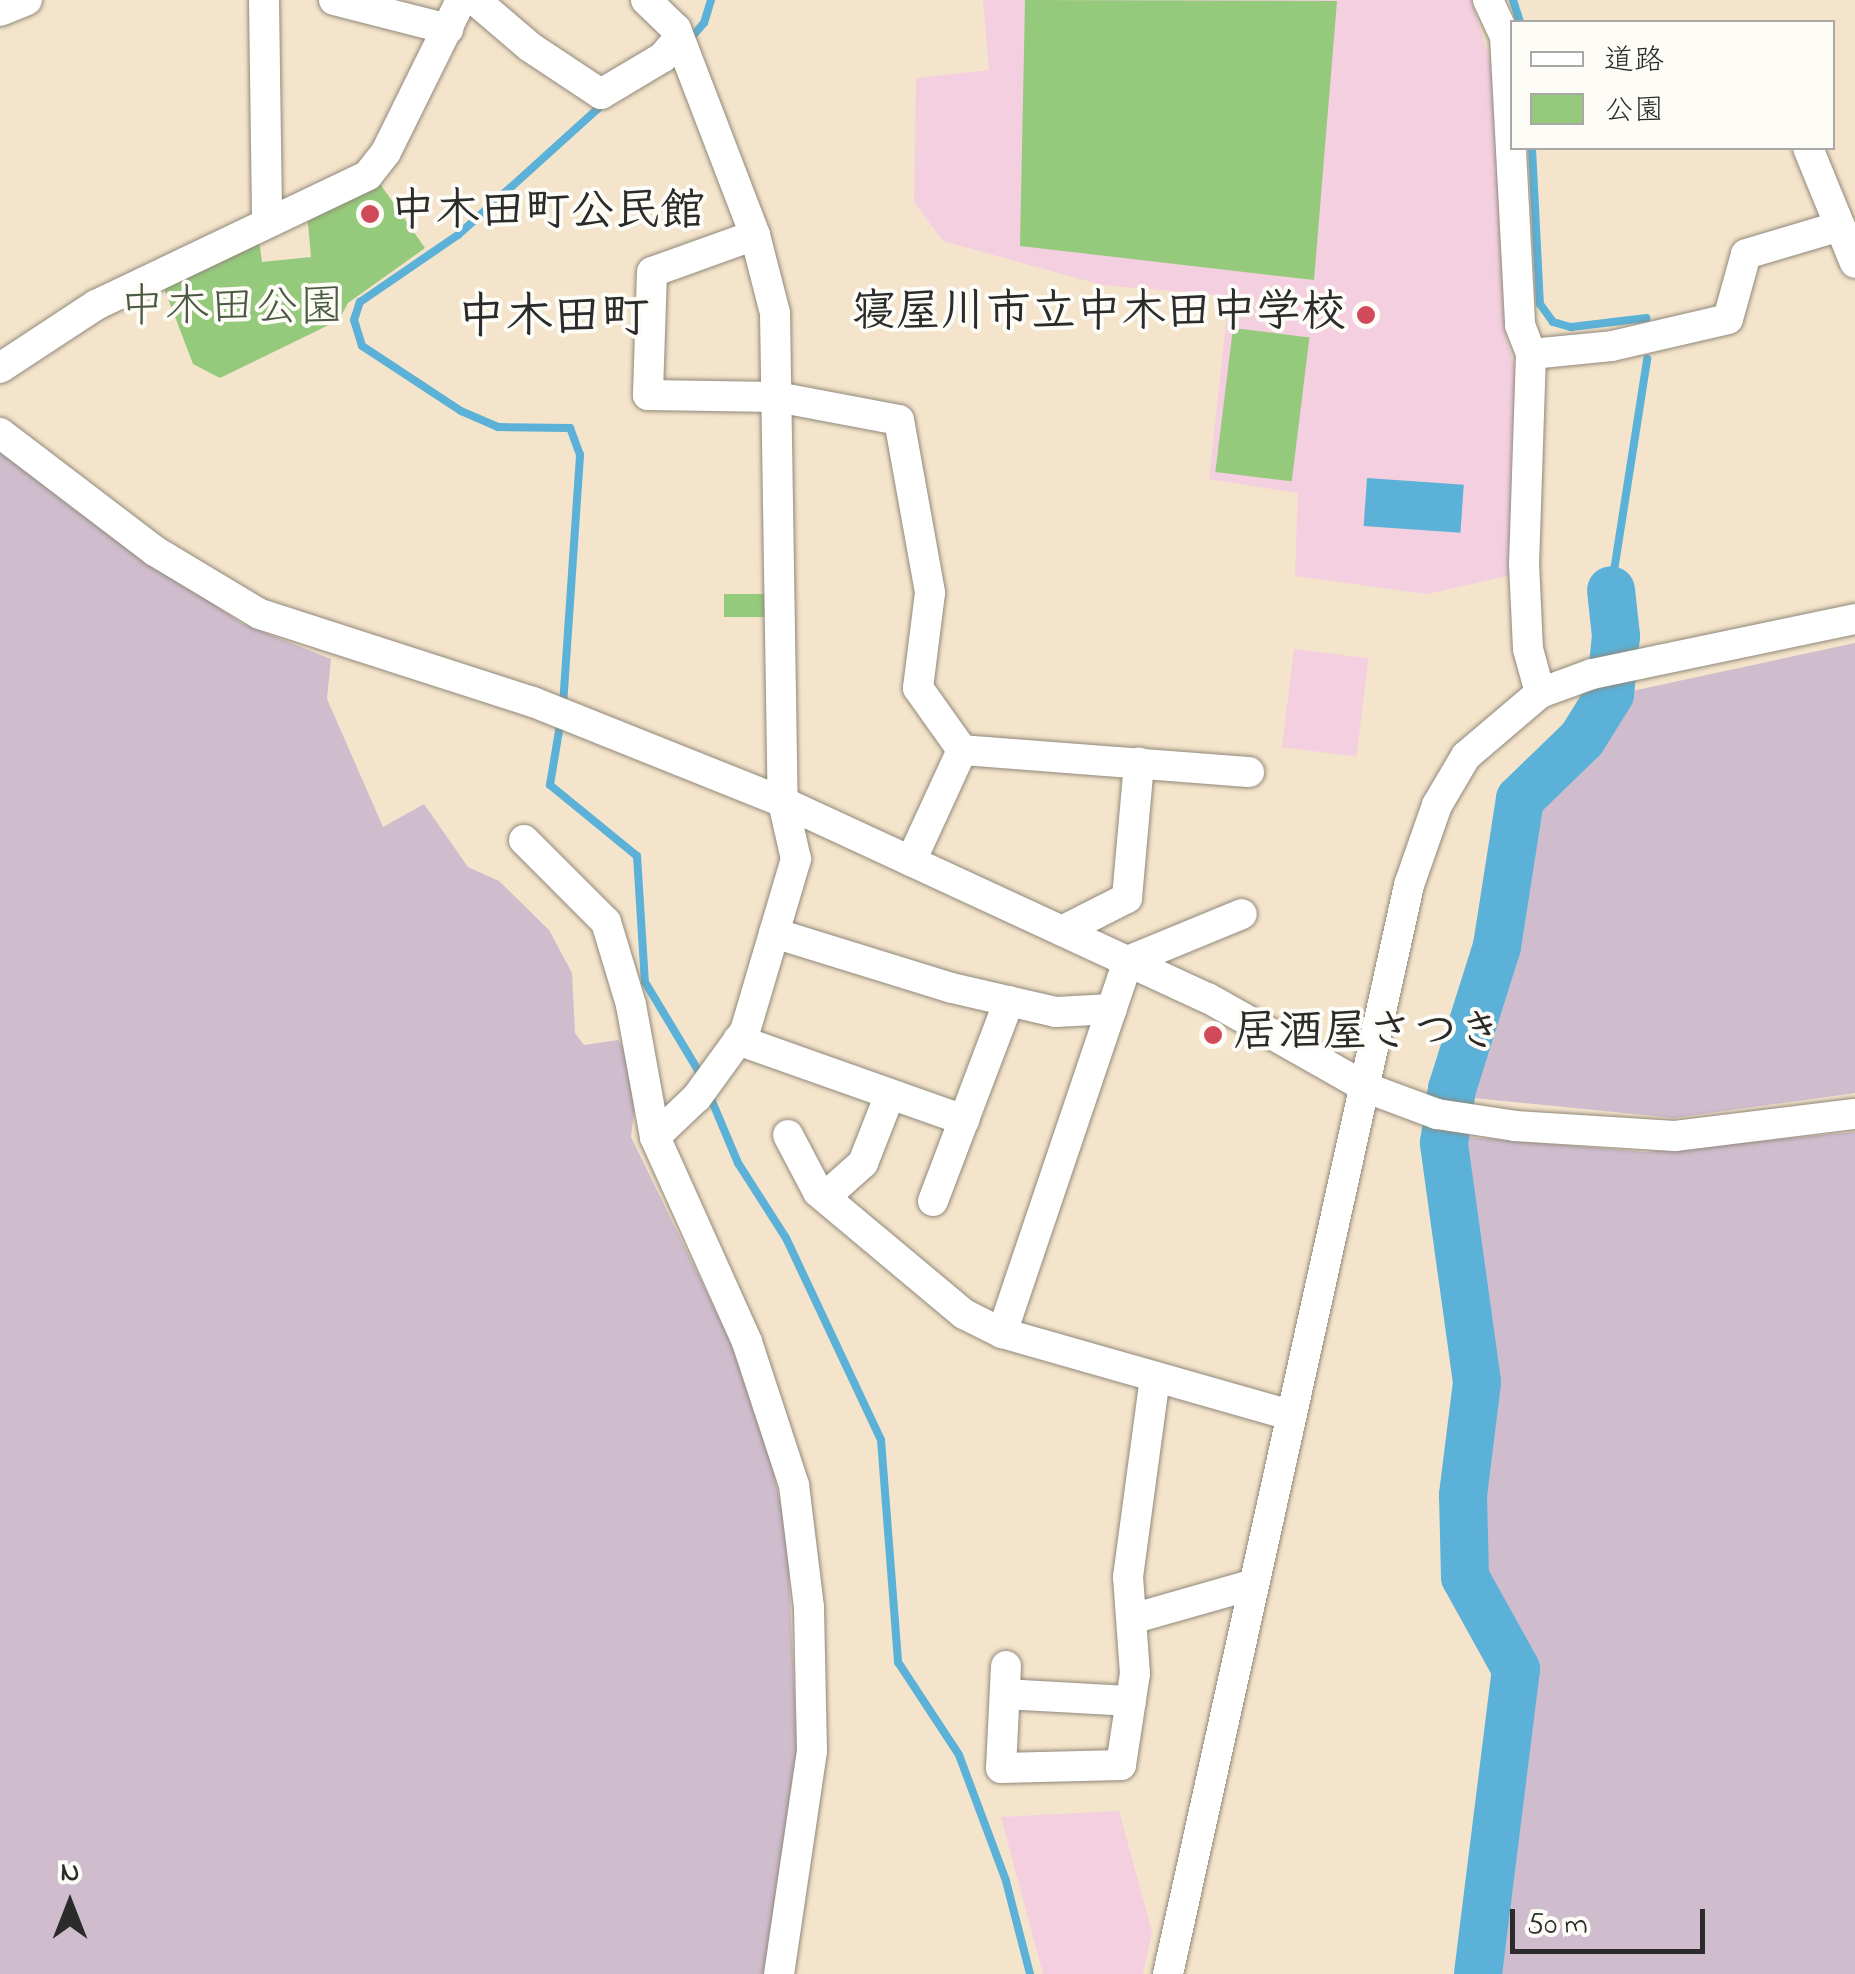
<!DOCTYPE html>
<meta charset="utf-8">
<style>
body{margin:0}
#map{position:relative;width:1855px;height:1974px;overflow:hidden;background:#f4e4cb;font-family:"Indie Flower","Klee One",sans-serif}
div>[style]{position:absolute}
.built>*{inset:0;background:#f3cfdf;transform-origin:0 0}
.industrial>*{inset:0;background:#cfbdce}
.green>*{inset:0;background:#95ca7c;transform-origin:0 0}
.water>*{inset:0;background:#5bb1d7;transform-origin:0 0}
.stream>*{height:8px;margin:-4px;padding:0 4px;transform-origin:4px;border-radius:4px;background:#5bb1d7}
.river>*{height:48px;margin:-24px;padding:0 24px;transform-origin:24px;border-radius:24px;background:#5bb1d7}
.roads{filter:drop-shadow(0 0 2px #90887b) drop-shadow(0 0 2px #90887b)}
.minor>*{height:30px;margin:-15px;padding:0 15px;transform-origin:15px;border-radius:15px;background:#fff}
.dots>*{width:28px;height:28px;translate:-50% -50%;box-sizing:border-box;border:5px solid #fdfcf7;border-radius:50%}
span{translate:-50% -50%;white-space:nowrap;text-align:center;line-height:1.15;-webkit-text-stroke:8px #fdfcf7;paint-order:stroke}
.poi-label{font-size:45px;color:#2b2b2b;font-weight:700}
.left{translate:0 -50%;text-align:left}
.right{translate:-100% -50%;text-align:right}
.park-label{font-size:45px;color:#4b5b43}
.neighbourhood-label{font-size:48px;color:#2b2b2b;font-weight:700}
.legend{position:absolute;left:1510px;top:20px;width:325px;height:130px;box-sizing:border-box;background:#fdfcf7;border:2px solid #a9a8a5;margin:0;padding:12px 18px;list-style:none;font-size:30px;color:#2b2b2b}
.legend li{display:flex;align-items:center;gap:20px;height:50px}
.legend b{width:50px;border:2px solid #a9a8a5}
.north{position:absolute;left:20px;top:1854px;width:100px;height:100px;-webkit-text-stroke:8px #fdfcf7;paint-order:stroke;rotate:0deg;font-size:28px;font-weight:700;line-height:40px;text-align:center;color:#2b2b2b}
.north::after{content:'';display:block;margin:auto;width:35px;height:45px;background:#2b2b2b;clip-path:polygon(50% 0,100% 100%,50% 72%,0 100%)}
.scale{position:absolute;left:1510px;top:1909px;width:195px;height:45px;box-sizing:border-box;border:5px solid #2b2b2b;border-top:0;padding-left:12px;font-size:30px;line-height:35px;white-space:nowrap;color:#2b2b2b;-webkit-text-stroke:8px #fdfcf7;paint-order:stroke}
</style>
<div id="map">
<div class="built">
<i style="clip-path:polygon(983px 0,1471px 0,1494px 74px,1506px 335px,1524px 406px,1511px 575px,1427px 594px,1295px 576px,1298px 493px,1209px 479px,1229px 296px,1102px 285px,943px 241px,914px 202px,916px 78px,989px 70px)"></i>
<i style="left:1294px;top:649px;width:75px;height:99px;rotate:7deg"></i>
<i style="clip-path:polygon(1119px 1811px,1152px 1932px,1143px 1974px,1043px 1974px,1001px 1817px)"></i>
</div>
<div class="industrial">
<i style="clip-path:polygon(0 450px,75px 510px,241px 623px,331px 659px,327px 699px,383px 827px,424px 804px,468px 867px,499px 881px,549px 930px,572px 973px,575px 1033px,584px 1045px,618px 1040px,630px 1057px,637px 1087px,631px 1137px,728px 1336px,766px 1440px,787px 1533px,797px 1750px,764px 1974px,0 1974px)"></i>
<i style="clip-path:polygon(1855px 643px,1855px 1093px,1674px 1118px,1464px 1097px,1508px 951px,1541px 803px,1558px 773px,1590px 750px,1632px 691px)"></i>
<i style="clip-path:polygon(1855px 1132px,1855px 1974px,1497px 1974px,1521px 1656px,1477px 1586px,1472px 1560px,1481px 1404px,1464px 1195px,1466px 1137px,1645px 1152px)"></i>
</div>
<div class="green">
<i style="clip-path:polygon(1025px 0,1337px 1px,1314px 280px,1020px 246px)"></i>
<i style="clip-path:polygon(376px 178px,425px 248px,348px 303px,339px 320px,220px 378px,193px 364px,161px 280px,258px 233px,262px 262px,311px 257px,307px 213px)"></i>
<i style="left:1233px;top:328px;width:77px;height:145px;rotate:7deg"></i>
<i style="left:724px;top:594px;width:43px;height:23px"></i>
</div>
<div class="water">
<i style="left:1367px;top:478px;width:97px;height:48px;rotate:4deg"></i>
</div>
<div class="stream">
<i style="left:1513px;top:0;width:23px;rotate:72deg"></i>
<i style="left:690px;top:39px;width:21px;rotate:-49deg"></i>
<i style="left:704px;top:23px;width:24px;rotate:-73deg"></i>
<i style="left:1532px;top:148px;width:156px;rotate:87.1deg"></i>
<i style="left:1540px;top:304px;width:22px;rotate:54deg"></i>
<i style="left:1553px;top:322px;width:19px;rotate:16deg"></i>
<i style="left:1571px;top:327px;width:76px;rotate:-6.8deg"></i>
<i style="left:1611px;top:590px;width:234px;rotate:-81.1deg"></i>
<i style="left:563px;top:705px;width:251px;rotate:-86.1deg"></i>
<i style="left:580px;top:455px;width:29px;rotate:-110deg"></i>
<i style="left:570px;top:428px;width:72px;rotate:-179.2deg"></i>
<i style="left:498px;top:427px;width:40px;rotate:-156.6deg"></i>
<i style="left:461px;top:411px;width:118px;rotate:-146.7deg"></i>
<i style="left:362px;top:346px;width:27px;rotate:-107deg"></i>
<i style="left:354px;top:320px;width:19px;rotate:-72deg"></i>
<i style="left:360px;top:302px;width:119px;rotate:-34.4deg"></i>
<i style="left:458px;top:235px;width:195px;rotate:-42.1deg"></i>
<i style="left:561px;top:719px;width:67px;rotate:99.5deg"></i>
<i style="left:550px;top:785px;width:112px;rotate:39.2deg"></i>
<i style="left:637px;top:856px;width:126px;rotate:86.4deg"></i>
<i style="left:645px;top:982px;width:111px;rotate:59deg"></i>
<i style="left:709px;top:1094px;width:75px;rotate:67.2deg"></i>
<i style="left:738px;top:1163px;width:89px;rotate:57.4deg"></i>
<i style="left:786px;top:1238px;width:223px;rotate:64.8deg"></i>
<i style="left:881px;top:1440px;width:223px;rotate:85.6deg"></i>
<i style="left:898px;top:1662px;width:111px;rotate:56.7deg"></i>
<i style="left:959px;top:1755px;width:134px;rotate:69.5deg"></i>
<i style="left:1006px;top:1881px;width:96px;rotate:75.5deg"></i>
</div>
<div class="river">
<i style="left:1478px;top:1974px;width:307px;rotate:-82.9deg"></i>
<i style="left:1516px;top:1669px;width:105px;rotate:-119deg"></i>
<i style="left:1465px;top:1577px;width:82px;rotate:-91.4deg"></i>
<i style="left:1463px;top:1495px;width:114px;rotate:-82.9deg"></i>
<i style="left:1477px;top:1382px;width:241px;rotate:-97.9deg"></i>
<i style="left:1444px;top:1143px;width:55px;rotate:-81.6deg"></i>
<i style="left:1452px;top:1089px;width:150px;rotate:-72.5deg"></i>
<i style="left:1497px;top:946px;width:149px;rotate:-81.1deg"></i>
<i style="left:1520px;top:799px;width:86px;rotate:-44.1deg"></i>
<i style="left:1582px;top:739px;width:53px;rotate:-58.1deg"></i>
<i style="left:1610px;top:694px;width:58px;rotate:-84.1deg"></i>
<i style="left:1616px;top:636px;width:46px;rotate:-96.2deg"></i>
</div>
<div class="roads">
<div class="minor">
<i style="left:264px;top:0;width:222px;rotate:89.2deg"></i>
<i style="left:334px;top:0;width:118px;rotate:14.3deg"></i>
<i style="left:475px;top:0;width:72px;rotate:40.5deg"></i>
<i style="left:530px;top:47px;width:85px;rotate:33.5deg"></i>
<i style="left:601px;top:94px;width:72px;rotate:-30.8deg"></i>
<i style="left:663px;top:57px;width:25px;rotate:-50deg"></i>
<i style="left:646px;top:0;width:42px;rotate:44deg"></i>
<i style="left:676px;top:29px;width:221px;rotate:69deg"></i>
<i style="left:755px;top:235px;width:81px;rotate:75.6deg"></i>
<i style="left:775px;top:313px;width:489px;rotate:89.1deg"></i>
<i style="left:783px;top:802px;width:58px;rotate:77.2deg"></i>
<i style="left:796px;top:859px;width:179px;rotate:106.5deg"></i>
<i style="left:745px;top:1031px;width:82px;rotate:126deg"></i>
<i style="left:697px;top:1097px;width:58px;rotate:136.4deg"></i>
<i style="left:655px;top:1137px;width:225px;rotate:65.8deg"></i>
<i style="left:747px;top:1342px;width:151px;rotate:71.8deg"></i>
<i style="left:794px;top:1485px;width:124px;rotate:83deg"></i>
<i style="left:809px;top:1608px;width:143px;rotate:88.8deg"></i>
<i style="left:812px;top:1751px;width:225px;rotate:98.4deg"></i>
<i style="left:1488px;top:0;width:40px;rotate:65deg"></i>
<i style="left:1505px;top:36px;width:289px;rotate:87deg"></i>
<i style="left:1520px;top:325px;width:31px;rotate:69deg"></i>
<i style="left:1531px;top:354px;width:210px;rotate:91.9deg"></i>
<i style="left:1524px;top:564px;width:85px;rotate:87.3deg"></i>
<i style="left:1528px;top:649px;width:46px;rotate:74.7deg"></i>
<i style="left:0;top:11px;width:29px;rotate:-22deg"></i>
<i style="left:1808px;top:148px;width:124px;rotate:67.8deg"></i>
<i style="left:755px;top:235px;width:109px;rotate:160.2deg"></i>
<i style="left:652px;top:272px;width:123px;rotate:91.9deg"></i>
<i style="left:648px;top:395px;width:129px;rotate:0.9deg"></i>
<i style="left:777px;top:397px;width:124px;rotate:10.7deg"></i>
<i style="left:899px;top:420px;width:176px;rotate:79.8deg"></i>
<i style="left:930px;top:593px;width:96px;rotate:97.2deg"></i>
<i style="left:918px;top:688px;width:76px;rotate:54.6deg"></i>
<i style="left:1531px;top:354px;width:81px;rotate:-5.6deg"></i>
<i style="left:1612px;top:346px;width:119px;rotate:-13.1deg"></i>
<i style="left:1728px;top:319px;width:67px;rotate:-74.5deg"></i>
<i style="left:1746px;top:254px;width:98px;rotate:-16.6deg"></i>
<i style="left:0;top:368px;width:115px;rotate:-33.3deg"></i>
<i style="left:96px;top:305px;width:301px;rotate:-25.5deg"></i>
<i style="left:368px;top:175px;width:29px;rotate:-52deg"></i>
<i style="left:386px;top:152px;width:169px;rotate:-63.7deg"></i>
<i style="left:0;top:433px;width:195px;rotate:37.3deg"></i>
<i style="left:155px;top:551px;width:122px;rotate:31deg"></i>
<i style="left:260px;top:614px;width:287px;rotate:17.9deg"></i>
<i style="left:533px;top:702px;width:269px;rotate:21.8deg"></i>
<i style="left:783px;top:802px;width:468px;rotate:24.8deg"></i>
<i style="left:1208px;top:998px;width:183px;rotate:29.5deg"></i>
<i style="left:1367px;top:1088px;width:75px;rotate:20.4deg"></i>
<i style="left:1437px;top:1114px;width:79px;rotate:8.7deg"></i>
<i style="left:1515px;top:1126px;width:160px;rotate:3.6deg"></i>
<i style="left:1675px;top:1136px;width:181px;rotate:-7deg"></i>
<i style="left:524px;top:840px;width:116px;rotate:45deg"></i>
<i style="left:606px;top:922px;width:87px;rotate:73.2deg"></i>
<i style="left:631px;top:1005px;width:134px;rotate:79.7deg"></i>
<i style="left:911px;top:861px;width:122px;rotate:-65.3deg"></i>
<i style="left:962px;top:750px;width:288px;rotate:4.4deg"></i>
<i style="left:1062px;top:931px;width:73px;rotate:-26.9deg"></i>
<i style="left:1127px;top:898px;width:136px;rotate:-84.9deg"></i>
<i style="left:774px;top:933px;width:186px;rotate:17.2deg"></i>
<i style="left:952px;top:988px;width:107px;rotate:13deg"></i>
<i style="left:1056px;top:1012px;width:56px;rotate:-3.1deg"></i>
<i style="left:738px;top:1040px;width:240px;rotate:19.5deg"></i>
<i style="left:788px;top:1135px;width:64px;rotate:62.2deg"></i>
<i style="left:818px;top:1192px;width:190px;rotate:39.9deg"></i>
<i style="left:964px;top:1314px;width:42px;rotate:26.6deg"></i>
<i style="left:1002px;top:1333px;width:299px;rotate:15.9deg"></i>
<i style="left:825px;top:1197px;width:51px;rotate:-41.8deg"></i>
<i style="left:863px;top:1163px;width:74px;rotate:-68.6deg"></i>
<i style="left:933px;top:1201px;width:214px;rotate:-69.2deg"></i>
<i style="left:1002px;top:1333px;width:393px;rotate:-71.3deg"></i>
<i style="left:1128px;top:961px;width:123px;rotate:-22.4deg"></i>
<i style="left:1135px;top:1618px;width:121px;rotate:-15.9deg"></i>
<i style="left:1006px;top:1666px;width:102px;rotate:92.8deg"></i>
<i style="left:1001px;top:1768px;width:120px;rotate:-1.4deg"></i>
<i style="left:1121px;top:1765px;width:92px;rotate:-81.3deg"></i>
<i style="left:1135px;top:1674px;width:97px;rotate:-94.1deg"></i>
<i style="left:1128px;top:1577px;width:202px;rotate:-82.3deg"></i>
<i style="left:1005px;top:1694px;width:126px;rotate:3.2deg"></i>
<i style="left:1168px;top:1974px;width:1115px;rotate:-77.52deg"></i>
<i style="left:1409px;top:885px;width:85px;rotate:-70.7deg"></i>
<i style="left:1437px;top:805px;width:57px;rotate:-59.4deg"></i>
<i style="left:1466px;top:756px;width:97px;rotate:-40.4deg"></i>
<i style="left:1540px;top:693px;width:55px;rotate:-20.1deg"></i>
<i style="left:1592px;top:674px;width:269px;rotate:-11.8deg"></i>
</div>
</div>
<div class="dots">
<i style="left:370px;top:214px;background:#d1495b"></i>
<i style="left:1366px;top:315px;background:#d1495b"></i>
<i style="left:1213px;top:1035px;background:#d1495b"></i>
</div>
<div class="poi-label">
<span class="left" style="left:390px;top:214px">中木田町公民館</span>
<span class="right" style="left:1346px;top:315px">寝屋川市立中木田中学校</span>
<span class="left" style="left:1233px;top:1035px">居酒屋さつき</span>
</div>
<div class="park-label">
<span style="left:232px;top:310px">中木田公園</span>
</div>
<div class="neighbourhood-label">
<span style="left:553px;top:320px">中木田町</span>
</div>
<ul class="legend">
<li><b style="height:12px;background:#fff"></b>道路</li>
<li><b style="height:28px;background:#95ca7c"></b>公園</li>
</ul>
<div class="north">N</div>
<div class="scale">50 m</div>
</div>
